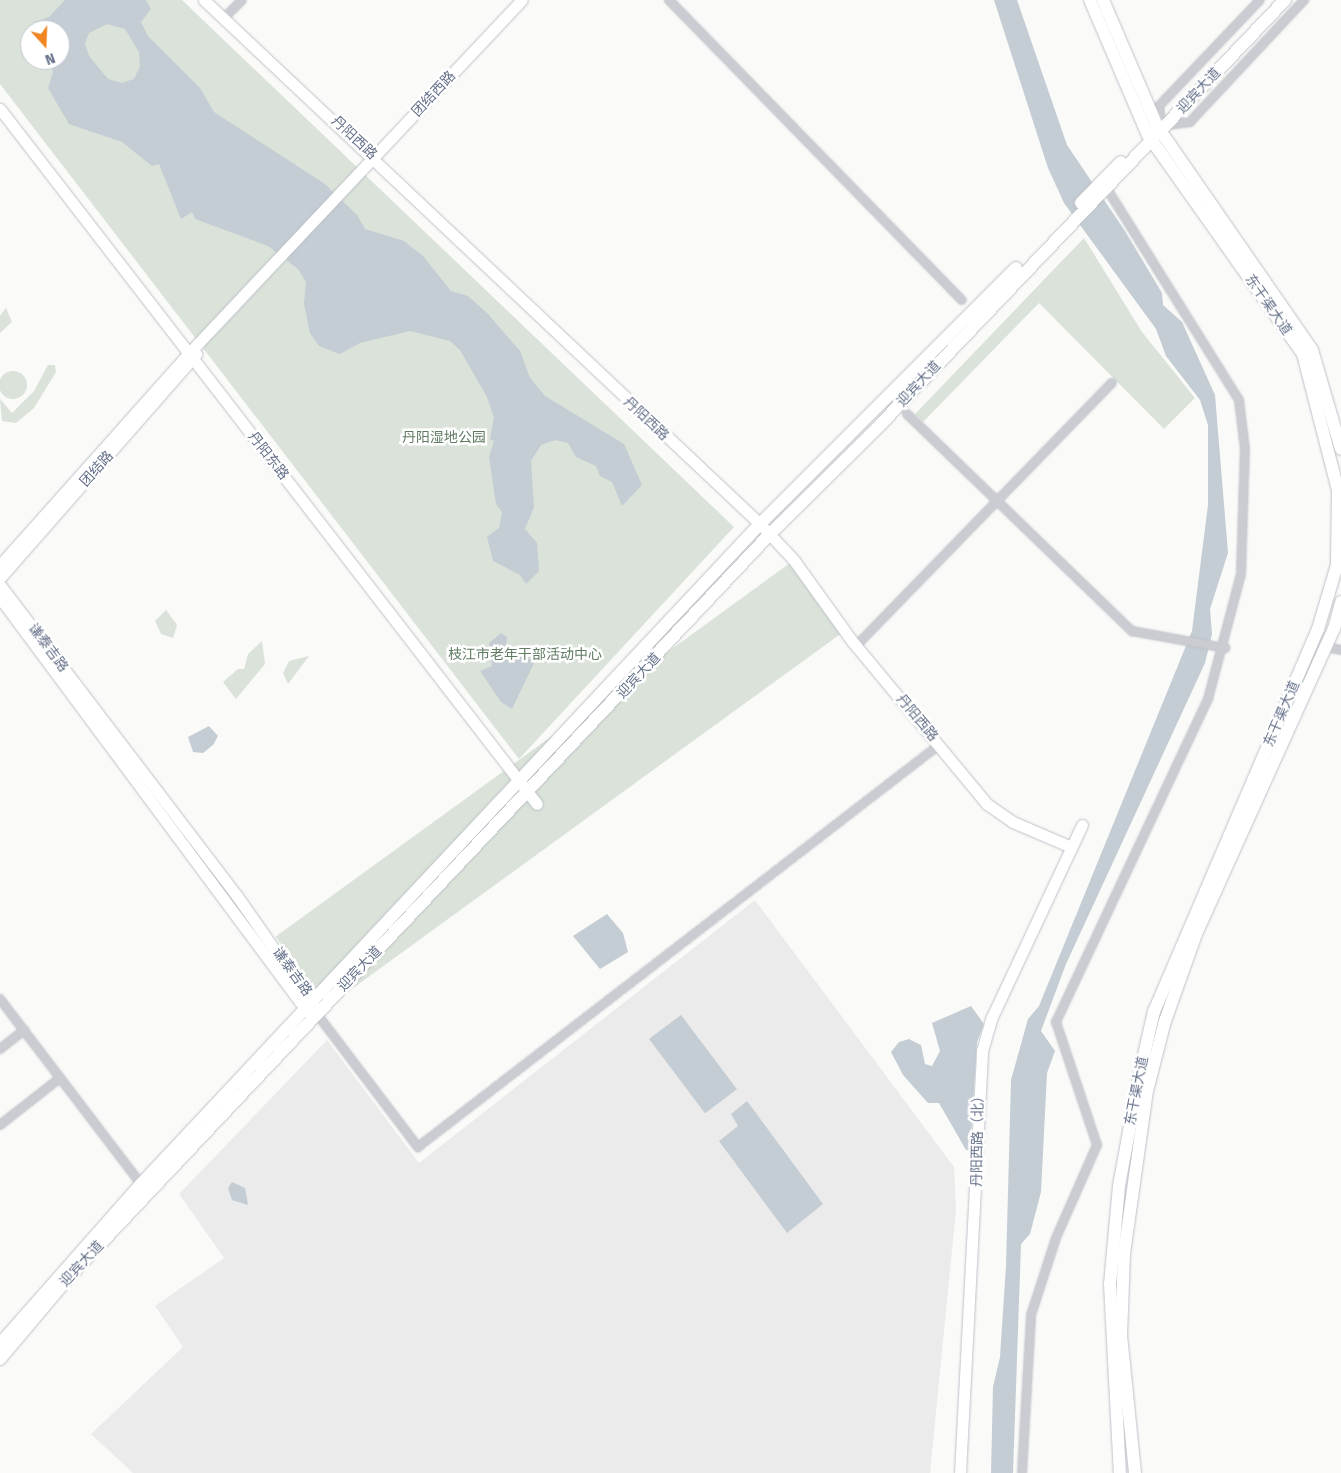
<!DOCTYPE html>
<meta charset="utf-8">
<style>
body{margin:0}
#map{position:relative;width:1341px;height:1473px;overflow:hidden;background:#fafaf8;font-family:"Fira Sans","Noto Sans SC",sans-serif}
div>[style]{position:absolute}
.built>*{inset:0;background:#ebebeb}
.green>*{inset:0;background:#dae2d9;transform-origin:0 0}
.round{border-radius:50%}
.water>*{inset:0;background:#c4ccd4;transform-origin:0 0}
.roads{filter:drop-shadow(0 0 1px #bec1c8) drop-shadow(0 0 1px #bec1c8)}
.street>*{height:8px;margin:-4px;padding:0 4px;transform-origin:4px;border-radius:4px;background:#caccd1}
.secondary>*{height:11px;margin:-5.5px;padding:0 5.5px;transform-origin:5.5px;border-radius:5.5px;background:#fff}
.primary>*{height:12px;margin:-6px;padding:0 6px;transform-origin:6px;border-radius:6px;background:#fff}
span{translate:-50% -50%;white-space:nowrap;text-align:center;line-height:1.15;-webkit-text-stroke:5px #fff;paint-order:stroke}
.street-label{font-size:14px;color:#67728b}
.park-label{font-size:14px;color:#627c64}
.north{position:absolute;left:20px;top:20px;width:50px;height:50px;box-sizing:border-box;background:#fff;border:1px solid #c2c7d1;border-radius:50%;rotate:160deg;font-size:14px;font-weight:700;line-height:20px;text-align:center;color:#67728b}
.north::after{content:'';display:block;margin:auto;width:18px;height:22px;background:#f08522;clip-path:polygon(50% 0,100% 100%,50% 72%,0 100%)}
</style>
<div id="map">
<div class="built">
<i style="clip-path:polygon(755px 900px,954px 1167px,956px 1210px,930px 1473px,133px 1473px,91px 1434px,183px 1347px,155px 1306px,224px 1258px,179px 1194px,327px 1040px,419px 1163px)"></i>
</div>
<div class="green">
<i style="clip-path:polygon(evenodd,0 0,182px 0,734px 527px,519px 759px,0 84px,0 0,30px 30px,60px 30px,60px 60px,30px 60px,30px 30px)"></i>
<i style="clip-path:polygon(1084px 238px,1142px 332px,1195px 398px,1164px 429px,1039px 303px,923px 422px,915px 414px)"></i>
<i style="clip-path:polygon(6px 308px,12px 322px,0 333px,0 316px)"></i>
<i style="clip-path:polygon(48px 365px,55px 365px,56px 372px,34px 408px,16px 423px,2px 421px,0 399px,12px 413px,34px 391px)"></i>
<i class="round" style="left:-1px;top:371px;width:28px;height:28px"></i>
<i style="left:790px;top:563px;width:87px;height:636px;rotate:54deg"></i>
<i style="clip-path:polygon(166px 610px,177px 625px,173px 638px,161px 634px,155px 621px)"></i>
<i style="clip-path:polygon(262px 641px,265px 664px,236px 699px,223px 682px,238px 669px,244px 669px,248px 654px)"></i>
<i style="clip-path:polygon(309px 656px,288px 684px,283px 673px,289px 661px)"></i>
</div>
<div class="water">
<i style="clip-path:polygon(evenodd,65px 0,146px 0,151px 9px,141px 22px,148px 36px,200px 88px,214px 112px,325px 184px,357px 215px,365px 229px,404px 241px,423px 256px,451px 291px,468px 296px,488px 314px,520px 351px,530px 378px,545px 396px,624px 444px,642px 485px,622px 506px,612px 482px,600px 476px,596px 466px,576px 457px,568px 443px,555px 440px,541px 445px,531px 461px,534px 507px,525px 529px,537px 543px,539px 571px,526px 584px,520px 575px,493px 561px,487px 537px,499px 528px,502px 512px,496px 504px,489px 457px,494px 441px,490px 439px,494px 418px,487px 397px,460px 350px,450px 341px,410px 331px,360px 343px,340px 354px,319px 346px,310px 333px,304px 304px,306px 282px,298px 269px,268px 246px,195px 219px,192px 212px,181px 219px,159px 164px,152px 166px,122px 142px,69px 124px,48px 88px,53px 72px,50px 60px,60px 60px,60px 30px,38px 30px,35px 22px,49px 17px,65px 0,107px 24px,125px 29px,139px 52px,140px 66px,134px 79px,122px 83px,108px 79px,89px 56px,85px 43px,89px 33px,107px 24px)"></i>
<i style="clip-path:polygon(994px 0,1017px 0,1067px 145px,1125px 231px,1162px 293px,1163px 305px,1182px 322px,1215px 395px,1228px 553px,1210px 609px,1212px 634px,1205px 663px,1066px 964px,1041px 1031px,1055px 1051px,1047px 1073px,1041px 1192px,1030px 1234px,1021px 1244px,1013px 1473px,991px 1473px,993px 1387px,1000px 1357px,1006px 1266px,1011px 1080px,1028px 1019px,1039px 1006px,1192px 631px,1208px 505px,1208px 425px,1200px 400px,1166px 356px,1156px 329px,1064px 203px,1048px 168px)"></i>
<i style="clip-path:polygon(501px 633px,507px 637px,506px 650px,535px 661px,512px 709px,501px 702px,480px 671px,492px 666px,489px 643px)"></i>
<i style="clip-path:polygon(209px 726px,218px 736px,213px 745px,203px 753px,193px 752px,188px 737px)"></i>
<i style="clip-path:polygon(607px 914px,623px 933px,628px 952px,600px 969px,573px 936px)"></i>
<i style="clip-path:polygon(971px 1006px,984px 1024px,977px 1042px,970px 1150px,966px 1150px,939px 1103px,928px 1103px,903px 1075px,891px 1052px,899px 1042px,909px 1039px,921px 1045px,925px 1064px,932px 1066px,940px 1051px,932px 1023px)"></i>
<i style="left:681px;top:1015px;width:93px;height:40px;rotate:53deg"></i>
<i style="clip-path:polygon(747px 1101px,823px 1204px,787px 1233px,719px 1141px,738px 1126px,731px 1114px)"></i>
<i style="clip-path:polygon(232px 1182px,245px 1188px,248px 1205px,232px 1200px,228px 1188px)"></i>
</div>
<div class="roads">
<div class="street">
<i style="left:669px;top:0;width:419px;rotate:45.7deg"></i>
<i style="left:224px;top:18px;width:25px;rotate:-45deg"></i>
<i style="left:1161px;top:122px;width:16px;rotate:-97deg"></i>
<i style="left:1159px;top:106px;width:146px;rotate:-46.4deg"></i>
<i style="left:1168px;top:125px;width:22px;rotate:-8deg"></i>
<i style="left:1190px;top:122px;width:167px;rotate:-46.9deg"></i>
<i style="left:907px;top:414px;width:313px;rotate:44deg"></i>
<i style="left:1132px;top:631px;width:95px;rotate:10.4deg"></i>
<i style="left:856px;top:646px;width:367px;rotate:-45.8deg"></i>
<i style="left:1326px;top:647px;width:15px;rotate:11deg"></i>
<i style="left:0;top:999px;width:233px;rotate:52.7deg"></i>
<i style="left:317px;top:1014px;width:167px;rotate:52.8deg"></i>
<i style="left:418px;top:1147px;width:658px;rotate:-37.65deg"></i>
<i style="left:0;top:1049px;width:31px;rotate:-38deg"></i>
<i style="left:0;top:1125px;width:76px;rotate:-38.1deg"></i>
<i style="left:1022px;top:1473px;width:158px;rotate:-86.7deg"></i>
<i style="left:1031px;top:1315px;width:81px;rotate:-72deg"></i>
<i style="left:1056px;top:1238px;width:102px;rotate:-66.2deg"></i>
<i style="left:1097px;top:1145px;width:130px;rotate:-108.4deg"></i>
<i style="left:1056px;top:1022px;width:357px;rotate:-64.8deg"></i>
<i style="left:1208px;top:699px;width:129px;rotate:-75.2deg"></i>
<i style="left:1241px;top:574px;width:125px;rotate:-88.2deg"></i>
<i style="left:1245px;top:449px;width:49px;rotate:-97deg"></i>
<i style="left:1239px;top:400px;width:249px;rotate:-122deg"></i>
</div>
<div class="secondary">
<i style="left:204px;top:0;width:764px;rotate:43.3deg"></i>
<i style="left:760px;top:524px;width:48px;rotate:46.7deg"></i>
<i style="left:793px;top:559px;width:101px;rotate:54.3deg"></i>
<i style="left:852px;top:641px;width:212px;rotate:50.4deg"></i>
<i style="left:987px;top:804px;width:32px;rotate:35deg"></i>
<i style="left:1013px;top:822px;width:61px;rotate:23.2deg"></i>
<i style="left:0;top:109px;width:878px;rotate:52.31deg"></i>
<i style="left:0;top:565px;width:284px;rotate:-48.3deg"></i>
<i style="left:189px;top:353px;width:485px;rotate:-46.7deg"></i>
<i style="left:0;top:578px;width:298px;rotate:-48.8deg"></i>
<i style="left:0;top:585px;width:391px;rotate:52.7deg"></i>
<i style="left:237px;top:896px;width:136px;rotate:55.1deg"></i>
<i style="left:0;top:598px;width:513px;rotate:53.4deg"></i>
<i style="left:306px;top:1010px;width:8px;rotate:23deg"></i>
<i style="left:960px;top:1473px;width:423px;rotate:-87deg"></i>
<i style="left:982px;top:1051px;width:35px;rotate:-74deg"></i>
<i style="left:992px;top:1017px;width:212px;rotate:-64.9deg"></i>
</div>
<div class="primary">
<i style="left:1090px;top:0;width:147px;rotate:66.8deg"></i>
<i style="left:1148px;top:135px;width:268px;rotate:54.7deg"></i>
<i style="left:1303px;top:354px;width:140px;rotate:75.6deg"></i>
<i style="left:1338px;top:490px;width:75px;rotate:90.8deg"></i>
<i style="left:1337px;top:565px;width:67px;rotate:106.5deg"></i>
<i style="left:1318px;top:629px;width:416px;rotate:113.2deg"></i>
<i style="left:1154px;top:1011px;width:68px;rotate:102.8deg"></i>
<i style="left:1139px;top:1077px;width:111px;rotate:100.4deg"></i>
<i style="left:1119px;top:1186px;width:98px;rotate:95.2deg"></i>
<i style="left:1110px;top:1284px;width:189px;rotate:87deg"></i>
<i style="left:1103px;top:0;width:137px;rotate:66.8deg"></i>
<i style="left:1157px;top:126px;width:272px;rotate:55.3deg"></i>
<i style="left:1312px;top:350px;width:103px;rotate:73.7deg"></i>
<i style="left:1081px;top:203px;width:57px;rotate:-45.7deg"></i>
<i style="left:0;top:1344px;width:213px;rotate:-48.6deg"></i>
<i style="left:141px;top:1184px;width:905px;rotate:-46.84deg"></i>
<i style="left:760px;top:524px;width:362px;rotate:-45deg"></i>
<i style="left:0;top:1359px;width:107px;rotate:-49.9deg"></i>
<i style="left:69px;top:1277px;width:1020px;rotate:-46.67deg"></i>
<i style="left:769px;top:535px;width:158px;rotate:-44.7deg"></i>
<i style="left:881px;top:424px;width:586px;rotate:-46.38deg"></i>
<i style="left:1135px;top:1473px;width:138px;rotate:-95.8deg"></i>
<i style="left:1121px;top:1336px;width:82px;rotate:-87.9deg"></i>
<i style="left:1124px;top:1254px;width:165px;rotate:-82deg"></i>
<i style="left:1147px;top:1091px;width:72px;rotate:-75.6deg"></i>
<i style="left:1165px;top:1021px;width:92px;rotate:-70.4deg"></i>
<i style="left:1196px;top:934px;width:335px;rotate:-65.7deg"></i>
<i style="left:1334px;top:629px;width:28px;rotate:-75deg"></i>
</div>
</div>
<div class="street-label">
<span style="left:1199px;top:91px;rotate:-47deg">迎宾大道</span>
<span style="left:434px;top:94px;rotate:-47deg">团结西路</span>
<span style="left:354px;top:138px;rotate:43deg">丹阳西路</span>
<span style="left:1268px;top:305px;rotate:55deg">东干渠大道</span>
<span style="left:919px;top:384px;rotate:-47deg">迎宾大道</span>
<span style="left:646px;top:419px;rotate:43deg">丹阳西路</span>
<span style="left:268px;top:456px;rotate:52deg">丹阳东路</span>
<span style="left:97px;top:469px;rotate:-48deg">团结路</span>
<span style="left:48px;top:648px;rotate:53deg">谦泰吉路</span>
<span style="left:639px;top:676px;rotate:-47deg">迎宾大道</span>
<span style="left:1282px;top:714px;rotate:-67deg">东干渠大道</span>
<span style="left:917px;top:718px;rotate:50deg">丹阳西路</span>
<span style="left:360px;top:969px;rotate:-46deg">迎宾大道</span>
<span style="left:292px;top:972px;rotate:54deg">谦泰吉路</span>
<span style="left:1137px;top:1091px;rotate:-79deg">东干渠大道</span>
<span style="left:978px;top:1138px;rotate:-89deg">丹阳西路（北）</span>
<span style="left:82px;top:1264px;rotate:-47deg">迎宾大道</span>
</div>
<div class="park-label">
<span style="left:444px;top:438px">丹阳湿地公园</span>
<span style="left:525px;top:655px">枝江市老年干部活动中心</span>
</div>
<div class="north">N</div>
</div>
